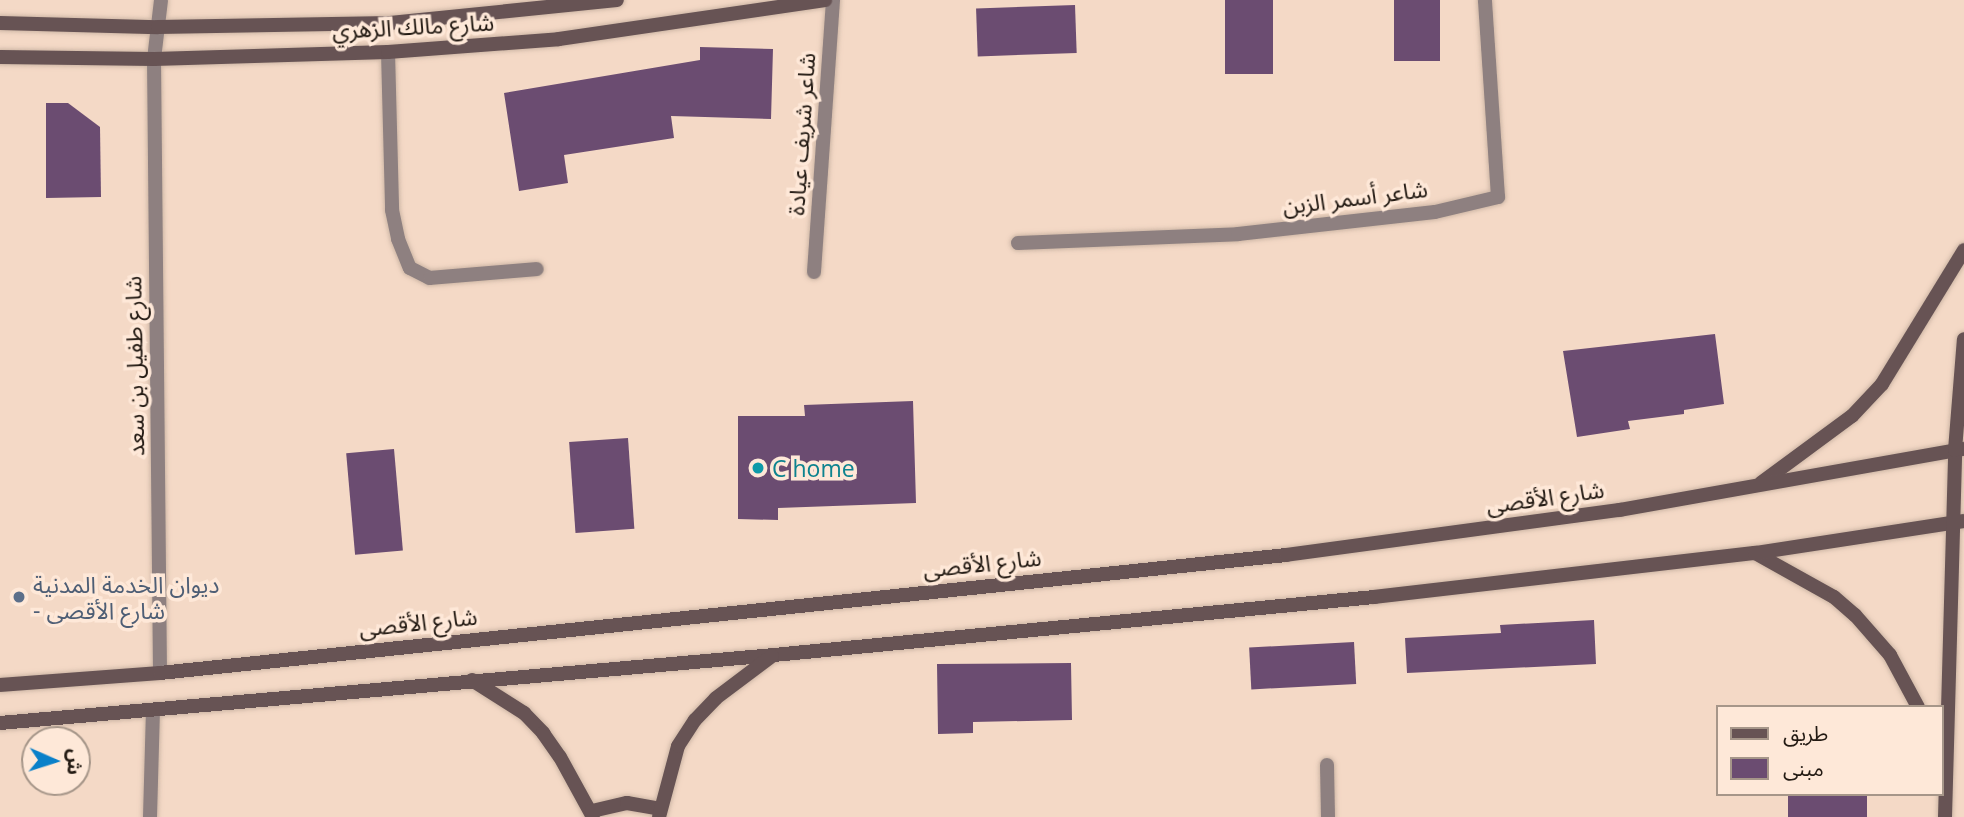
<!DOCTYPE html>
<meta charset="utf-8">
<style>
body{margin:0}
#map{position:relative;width:1964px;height:817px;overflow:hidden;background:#f4d9c6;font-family:"Open Sans","Noto Sans Arabic",sans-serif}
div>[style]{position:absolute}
.building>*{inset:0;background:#6b4c71;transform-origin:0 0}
.roads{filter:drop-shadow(0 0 2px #ceb7a6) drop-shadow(0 0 2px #ceb7a6)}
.street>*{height:14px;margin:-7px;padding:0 7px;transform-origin:7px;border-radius:7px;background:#8e8080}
.secondary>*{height:14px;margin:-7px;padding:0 7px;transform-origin:7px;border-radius:7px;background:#675354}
.dots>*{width:19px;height:19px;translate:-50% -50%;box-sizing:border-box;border:4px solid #fee8d8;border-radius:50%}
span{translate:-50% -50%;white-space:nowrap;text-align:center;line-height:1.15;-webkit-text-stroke:7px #fee8d8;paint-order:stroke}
.street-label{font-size:23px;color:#231a13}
.culture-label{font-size:23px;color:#0d838f}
.left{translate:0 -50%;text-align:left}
.service-label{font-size:23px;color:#4e5e75}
.legend{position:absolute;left:1716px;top:705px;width:228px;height:91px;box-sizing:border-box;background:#fee8d8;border:2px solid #a69689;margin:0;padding:9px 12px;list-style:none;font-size:21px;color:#231a13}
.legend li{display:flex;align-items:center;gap:14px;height:35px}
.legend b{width:35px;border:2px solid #a69689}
.north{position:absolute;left:21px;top:726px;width:70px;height:70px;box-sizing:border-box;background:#fee8d8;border:2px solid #a69689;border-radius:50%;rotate:93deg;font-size:19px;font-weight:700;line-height:28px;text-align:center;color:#231a13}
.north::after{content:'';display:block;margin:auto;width:24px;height:32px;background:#0a80c9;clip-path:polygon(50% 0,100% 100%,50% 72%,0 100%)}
</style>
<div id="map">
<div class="building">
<i style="left:1225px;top:0;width:48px;height:74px"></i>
<i style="left:1394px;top:0;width:46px;height:61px"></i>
<i style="left:1075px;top:5px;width:48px;height:99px;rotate:88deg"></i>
<i style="clip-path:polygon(700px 47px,773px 49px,771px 119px,671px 116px,674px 138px,564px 155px,568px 183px,519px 191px,504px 93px,700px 60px)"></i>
<i style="clip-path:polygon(46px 103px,68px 103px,100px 127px,101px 197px,46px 198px)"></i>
<i style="clip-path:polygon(1715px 334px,1724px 404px,1684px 410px,1684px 414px,1628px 421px,1630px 429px,1577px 437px,1563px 351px)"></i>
<i style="clip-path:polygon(913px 401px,916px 503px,778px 508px,778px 520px,738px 519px,738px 416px,805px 416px,804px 405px)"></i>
<i style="left:628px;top:438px;width:91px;height:59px;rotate:86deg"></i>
<i style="left:394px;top:449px;width:102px;height:48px;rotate:85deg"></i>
<i style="clip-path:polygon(1594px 620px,1596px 664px,1407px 673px,1405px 638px,1501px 633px,1500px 625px)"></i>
<i style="left:1354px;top:642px;width:42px;height:105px;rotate:87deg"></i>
<i style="clip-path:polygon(1071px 663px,1072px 720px,973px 722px,973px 733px,938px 734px,937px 664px)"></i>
<i style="left:1788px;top:794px;width:79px;height:23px"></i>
</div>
<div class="roads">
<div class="street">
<i style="left:388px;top:52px;width:158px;rotate:88.5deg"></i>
<i style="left:392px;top:210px;width:30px;rotate:78deg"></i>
<i style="left:398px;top:239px;width:31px;rotate:68deg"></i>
<i style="left:410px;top:268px;width:22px;rotate:27deg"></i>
<i style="left:430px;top:278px;width:107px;rotate:-4.8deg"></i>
<i style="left:1018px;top:243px;width:220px;rotate:-2.3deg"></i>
<i style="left:1238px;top:234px;width:198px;rotate:-6.4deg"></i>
<i style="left:1435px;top:212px;width:65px;rotate:-13.4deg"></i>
<i style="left:1498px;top:197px;width:197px;rotate:-93.8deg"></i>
<i style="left:814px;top:272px;width:273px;rotate:-86deg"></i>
<i style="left:160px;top:673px;width:614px;rotate:-90.56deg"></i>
<i style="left:154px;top:59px;width:59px;rotate:-83.2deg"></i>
<i style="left:1327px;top:765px;width:52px;rotate:88.9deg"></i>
<i style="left:150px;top:817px;width:107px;rotate:-88.4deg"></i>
</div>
<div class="secondary">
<i style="left:0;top:23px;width:158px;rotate:1.5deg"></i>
<i style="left:158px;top:27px;width:232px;rotate:-1deg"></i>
<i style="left:390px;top:23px;width:228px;rotate:-5.8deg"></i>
<i style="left:0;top:57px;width:154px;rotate:0.7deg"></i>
<i style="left:154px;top:59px;width:234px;rotate:-1.7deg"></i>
<i style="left:388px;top:52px;width:171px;rotate:-4.3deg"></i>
<i style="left:559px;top:39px;width:269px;rotate:-8.3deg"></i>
<i style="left:1761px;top:483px;width:113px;rotate:-36.4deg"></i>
<i style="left:1852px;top:416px;width:44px;rotate:-46.8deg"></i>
<i style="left:1882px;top:384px;width:157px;rotate:-58.5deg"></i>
<i style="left:1755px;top:553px;width:90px;rotate:29.1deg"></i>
<i style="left:1834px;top:597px;width:28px;rotate:41deg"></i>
<i style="left:1855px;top:615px;width:53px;rotate:48.8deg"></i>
<i style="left:1890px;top:655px;width:59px;rotate:61.7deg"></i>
<i style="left:472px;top:680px;width:62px;rotate:32.4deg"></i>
<i style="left:524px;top:713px;width:28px;rotate:46deg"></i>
<i style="left:543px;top:733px;width:29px;rotate:55deg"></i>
<i style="left:560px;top:757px;width:68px;rotate:61.2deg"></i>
<i style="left:0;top:685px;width:160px;rotate:-4.3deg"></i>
<i style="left:160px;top:673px;width:1132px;rotate:-5.98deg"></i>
<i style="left:1286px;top:555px;width:337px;rotate:-7.7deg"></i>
<i style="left:1620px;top:510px;width:349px;rotate:-10.1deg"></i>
<i style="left:0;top:723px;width:777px;rotate:-5.02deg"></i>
<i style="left:774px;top:655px;width:603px;rotate:-5.52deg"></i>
<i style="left:1374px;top:597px;width:384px;rotate:-6.6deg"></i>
<i style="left:1755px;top:553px;width:211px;rotate:-8.7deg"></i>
<i style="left:592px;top:811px;width:36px;rotate:-13deg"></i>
<i style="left:627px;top:803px;width:34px;rotate:10deg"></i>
<i style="left:659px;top:817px;width:73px;rotate:-75deg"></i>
<i style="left:678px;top:746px;width:31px;rotate:-57deg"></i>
<i style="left:695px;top:720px;width:30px;rotate:-46deg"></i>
<i style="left:716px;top:698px;width:70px;rotate:-36.9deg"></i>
<i style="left:1945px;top:817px;width:367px;rotate:-88.4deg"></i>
<i style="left:1955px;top:450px;width:111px;rotate:-85.4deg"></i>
</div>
</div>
<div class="dots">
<i style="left:758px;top:468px;background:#0f9aa8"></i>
<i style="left:19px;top:597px;background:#5c6f8a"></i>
</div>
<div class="street-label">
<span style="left:413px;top:26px;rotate:-3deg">شارع مالك الزهري</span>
<span style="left:801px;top:134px;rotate:-86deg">شاعر شريف عيادة</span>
<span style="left:1355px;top:197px;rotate:-7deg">شاعر أسمر الزبن</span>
<span style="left:134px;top:366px;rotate:-91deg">شارع طفيل بن سعد</span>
<span style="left:1545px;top:497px;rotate:-8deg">شارع الأقصى</span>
<span style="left:982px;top:563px;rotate:-6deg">شارع الأقصى</span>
<span style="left:418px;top:622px;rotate:-6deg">شارع الأقصى</span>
</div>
<div class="culture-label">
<span class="left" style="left:772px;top:468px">C home</span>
</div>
<div class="service-label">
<span class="left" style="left:33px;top:597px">ديوان الخدمة المدنية<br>- شارع الأقصى</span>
</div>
<ul class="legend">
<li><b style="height:9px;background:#675354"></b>طريق</li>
<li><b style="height:19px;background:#6b4c71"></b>مبنى</li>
</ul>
<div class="north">ش</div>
</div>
